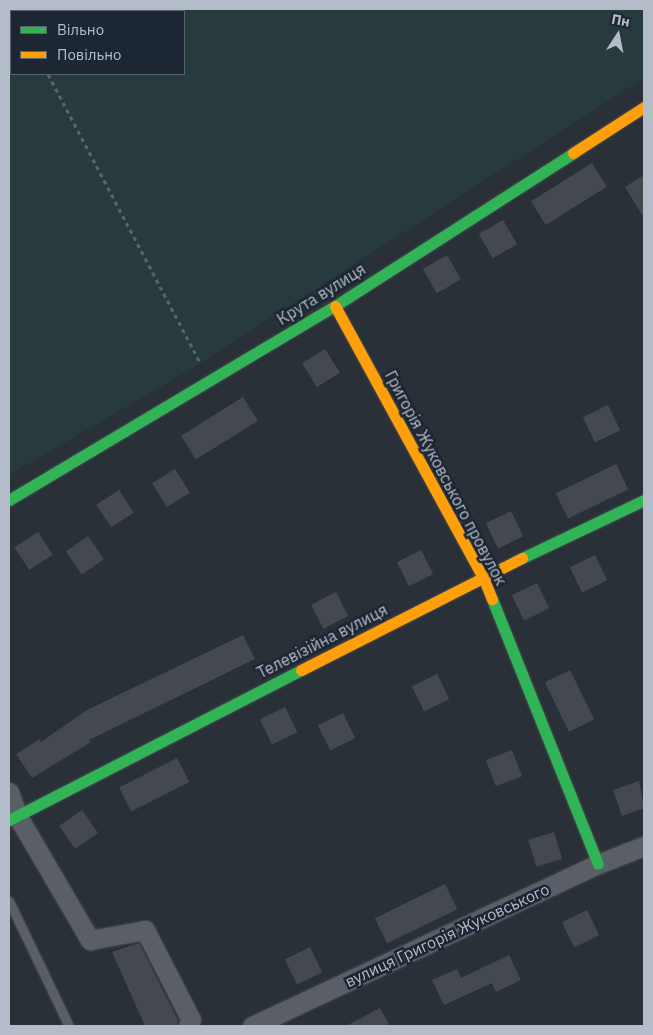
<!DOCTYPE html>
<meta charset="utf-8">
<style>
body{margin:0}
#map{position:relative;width:653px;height:1035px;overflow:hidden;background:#2a3038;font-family:"IBM Plex Sans",sans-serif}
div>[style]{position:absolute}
.green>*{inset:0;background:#273a3e}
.building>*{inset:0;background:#444950;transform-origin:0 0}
.path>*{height:3px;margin-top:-1.5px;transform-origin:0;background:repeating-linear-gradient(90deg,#5d636a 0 4px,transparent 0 8px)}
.roads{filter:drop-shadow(0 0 1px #484c53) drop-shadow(0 0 1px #484c53)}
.lane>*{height:9px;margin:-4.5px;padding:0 4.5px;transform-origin:4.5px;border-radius:4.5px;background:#5a5e66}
.street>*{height:19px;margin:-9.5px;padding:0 9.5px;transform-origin:9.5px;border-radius:9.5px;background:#5a5e66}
.fast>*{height:11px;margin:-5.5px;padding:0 5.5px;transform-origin:5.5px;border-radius:5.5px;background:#30b455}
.slow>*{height:11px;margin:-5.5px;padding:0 5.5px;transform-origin:5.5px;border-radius:5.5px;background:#ff9f0a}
span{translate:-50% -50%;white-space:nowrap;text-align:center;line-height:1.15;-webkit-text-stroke:5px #1d2633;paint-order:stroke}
.street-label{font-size:16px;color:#b4bcc9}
.frame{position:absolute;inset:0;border:10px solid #b4bcc9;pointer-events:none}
.legend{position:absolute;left:10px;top:10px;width:175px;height:65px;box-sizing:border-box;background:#1d2633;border:1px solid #59626f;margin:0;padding:6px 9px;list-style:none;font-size:15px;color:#b4bcc9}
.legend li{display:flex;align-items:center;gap:10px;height:25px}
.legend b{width:25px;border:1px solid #59626f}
.north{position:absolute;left:593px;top:10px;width:50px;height:50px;-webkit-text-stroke:4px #1d2633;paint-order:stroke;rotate:11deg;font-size:14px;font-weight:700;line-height:20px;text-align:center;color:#b4bcc9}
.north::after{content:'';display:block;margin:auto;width:18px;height:22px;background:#b4bcc9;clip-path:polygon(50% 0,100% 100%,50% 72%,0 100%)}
</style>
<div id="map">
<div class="green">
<i style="clip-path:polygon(evenodd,9px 9px,644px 9px,644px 78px,188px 371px,9px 475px,9px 9px,11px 11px,184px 11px,184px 74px,11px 74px,11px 11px)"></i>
</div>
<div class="building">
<i style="left:592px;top:163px;width:28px;height:72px;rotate:58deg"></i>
<i style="clip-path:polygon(644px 175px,644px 218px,625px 187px)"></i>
<i style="left:503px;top:220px;width:28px;height:28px;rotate:60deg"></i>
<i style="left:447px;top:255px;width:28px;height:28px;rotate:60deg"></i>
<i style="left:325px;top:349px;width:28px;height:27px;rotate:58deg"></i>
<i style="left:243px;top:397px;width:28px;height:73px;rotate:58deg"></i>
<i style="left:608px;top:405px;width:28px;height:28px;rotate:64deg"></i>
<i style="left:616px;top:464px;width:28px;height:67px;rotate:64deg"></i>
<i style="left:175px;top:469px;width:28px;height:27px;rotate:58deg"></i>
<i style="left:119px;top:490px;width:27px;height:27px;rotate:57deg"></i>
<i style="left:511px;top:511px;width:28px;height:28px;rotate:64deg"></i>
<i style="left:38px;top:532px;width:27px;height:28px;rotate:57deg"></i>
<i style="left:88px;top:536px;width:28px;height:27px;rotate:55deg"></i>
<i style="left:421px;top:550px;width:27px;height:27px;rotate:63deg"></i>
<i style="left:595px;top:555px;width:28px;height:28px;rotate:64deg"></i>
<i style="left:537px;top:583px;width:28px;height:28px;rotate:64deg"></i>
<i style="left:336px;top:592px;width:27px;height:28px;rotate:63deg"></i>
<i style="clip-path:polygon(243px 635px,255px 659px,89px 740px,91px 742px,32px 778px,16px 754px,40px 739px,41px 742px,87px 710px)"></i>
<i style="left:570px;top:670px;width:55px;height:28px;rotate:64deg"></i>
<i style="left:437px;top:674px;width:28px;height:28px;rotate:64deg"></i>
<i style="left:285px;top:707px;width:28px;height:28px;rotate:64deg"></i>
<i style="left:343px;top:713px;width:28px;height:28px;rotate:64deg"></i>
<i style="left:512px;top:750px;width:28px;height:28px;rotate:69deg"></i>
<i style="left:177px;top:758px;width:27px;height:65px;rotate:63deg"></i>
<i style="clip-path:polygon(639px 781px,644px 808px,622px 816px,613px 790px)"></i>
<i style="left:82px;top:810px;width:28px;height:28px;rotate:55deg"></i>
<i style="left:554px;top:832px;width:28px;height:27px;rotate:73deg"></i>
<i style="left:445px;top:884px;width:28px;height:78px;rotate:64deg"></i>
<i style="left:587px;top:910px;width:28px;height:28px;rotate:64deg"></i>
<i style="clip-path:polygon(139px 943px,178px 1020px,177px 1026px,145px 1026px,112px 952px)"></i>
<i style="left:310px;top:947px;width:28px;height:28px;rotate:64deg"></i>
<i style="clip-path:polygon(509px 955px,521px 980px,496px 992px,492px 983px,444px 1005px,432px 980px,457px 969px,461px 978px)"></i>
<i style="clip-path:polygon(380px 1008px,390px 1026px,346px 1026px)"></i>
</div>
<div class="path">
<i style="left:14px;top:9px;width:2px;rotate:63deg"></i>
<i style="left:9px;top:10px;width:1px;rotate:-45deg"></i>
<i style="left:48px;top:74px;width:324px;rotate:62.2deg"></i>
</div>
<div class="roads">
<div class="lane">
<i style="left:9px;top:901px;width:139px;rotate:64.4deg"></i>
</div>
<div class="street">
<i style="left:9px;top:792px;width:24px;rotate:71deg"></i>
<i style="left:17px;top:815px;width:145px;rotate:59.7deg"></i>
<i style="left:90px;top:940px;width:56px;rotate:-10.3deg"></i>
<i style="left:145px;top:930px;width:101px;rotate:62.9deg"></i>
<i style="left:191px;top:1020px;width:7px;rotate:117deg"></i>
<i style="left:252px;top:1026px;width:382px;rotate:-25.1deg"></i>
<i style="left:598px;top:864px;width:49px;rotate:-21.4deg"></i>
</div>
<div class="fast">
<i style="left:9px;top:500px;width:379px;rotate:-30.8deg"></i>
<i style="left:335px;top:306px;width:283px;rotate:-32.7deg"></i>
<i style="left:522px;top:558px;width:135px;rotate:-25.4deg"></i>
<i style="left:492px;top:599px;width:285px;rotate:68.2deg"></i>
<i style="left:9px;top:820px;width:328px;rotate:-27.2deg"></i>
</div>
<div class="slow">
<i style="left:573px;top:153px;width:85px;rotate:-32.9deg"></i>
<i style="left:335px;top:306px;width:309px;rotate:61.4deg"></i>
<i style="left:483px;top:577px;width:24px;rotate:68deg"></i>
<i style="left:301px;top:670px;width:248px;rotate:-26.9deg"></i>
</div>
</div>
<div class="street-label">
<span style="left:321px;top:294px;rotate:-32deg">Крута вулиця</span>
<span style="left:446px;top:478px;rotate:62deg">Григорія Жуковського провулок</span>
<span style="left:322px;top:641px;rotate:-27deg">Телевізійна вулиця</span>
<span style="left:447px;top:935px;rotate:-25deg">вулиця Григорія Жуковського</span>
</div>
<div class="frame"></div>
<ul class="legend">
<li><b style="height:6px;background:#30b455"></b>Вільно</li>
<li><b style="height:6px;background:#ff9f0a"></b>Повільно</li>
</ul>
<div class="north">Пн</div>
</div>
